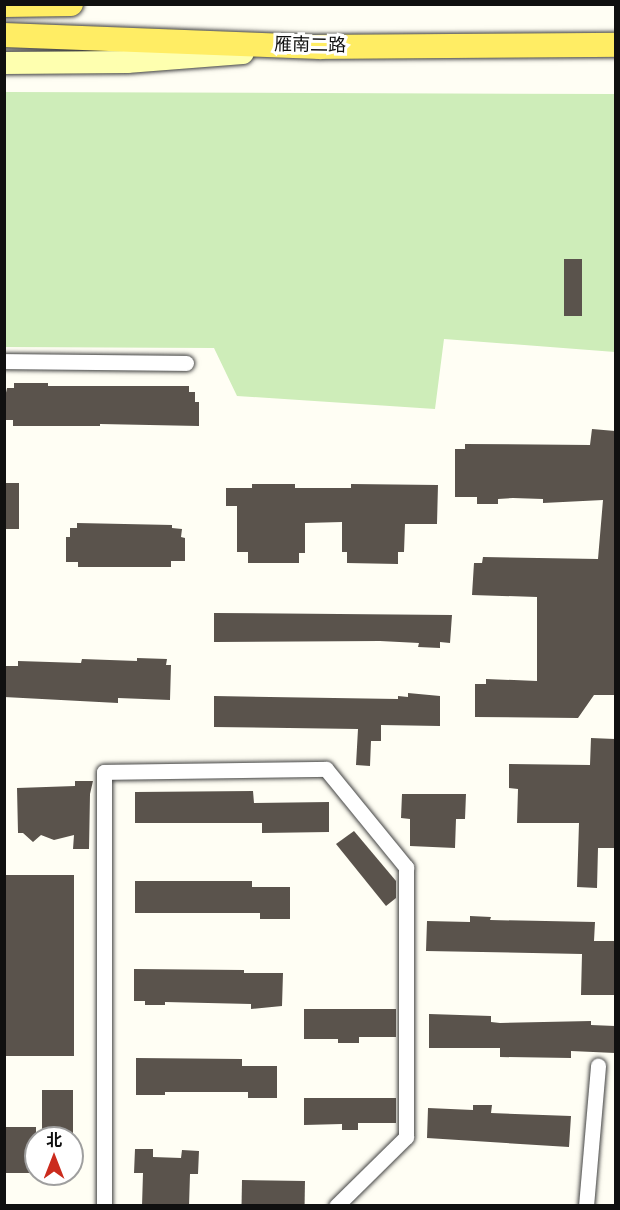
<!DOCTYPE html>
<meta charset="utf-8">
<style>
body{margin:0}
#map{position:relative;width:620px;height:1210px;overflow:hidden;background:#fffef4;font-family:"Libre Baskerville","Noto Sans SC",serif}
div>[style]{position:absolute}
.green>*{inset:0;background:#ceedb9}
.building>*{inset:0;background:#5a534c;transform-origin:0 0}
.roads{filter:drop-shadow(0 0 2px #434343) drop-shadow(0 0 2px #434343)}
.minor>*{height:15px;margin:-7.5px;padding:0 7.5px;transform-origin:7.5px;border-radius:7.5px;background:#fff}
.secondary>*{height:22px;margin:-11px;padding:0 11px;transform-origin:11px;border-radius:11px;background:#feffaf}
.primary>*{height:24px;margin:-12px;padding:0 12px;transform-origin:12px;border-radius:12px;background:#ffed64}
span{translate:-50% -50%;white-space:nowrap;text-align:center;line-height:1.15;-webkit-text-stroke:6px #fff;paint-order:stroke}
.street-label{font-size:18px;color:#101010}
.frame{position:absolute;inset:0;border:6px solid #101010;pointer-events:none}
.north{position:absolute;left:24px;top:1126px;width:60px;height:60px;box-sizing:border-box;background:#fff;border:2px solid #9f9f9f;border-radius:50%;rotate:0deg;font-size:16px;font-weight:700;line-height:24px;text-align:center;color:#101010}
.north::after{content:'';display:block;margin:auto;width:21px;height:27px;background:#cb2b1d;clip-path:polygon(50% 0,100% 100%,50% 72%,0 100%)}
</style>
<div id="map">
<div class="green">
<i style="clip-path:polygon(5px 92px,615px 94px,615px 352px,444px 339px,435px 409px,237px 396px,214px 348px,5px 347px)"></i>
</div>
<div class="building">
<i style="left:564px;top:259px;width:18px;height:57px"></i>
<i style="clip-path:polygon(14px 383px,48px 383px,48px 386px,189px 386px,189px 392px,195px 392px,195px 402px,199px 402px,199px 426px,100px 424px,100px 426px,13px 426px,13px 420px,4px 420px,4px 402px,7px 388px,14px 388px)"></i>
<i style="clip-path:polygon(592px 429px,615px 431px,615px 695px,594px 695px,578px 718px,475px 717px,475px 684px,486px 684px,486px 679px,537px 681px,537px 597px,472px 595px,474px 563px,482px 563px,483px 557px,598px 559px,603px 500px,543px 503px,543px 499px,513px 498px,498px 499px,498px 504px,477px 504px,477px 497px,455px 497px,455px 449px,465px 449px,465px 444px,590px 445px)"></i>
<i style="left:4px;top:483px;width:15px;height:46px"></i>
<i style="clip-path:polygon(252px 484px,295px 484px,295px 488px,351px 488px,351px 484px,438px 485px,437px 524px,405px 524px,404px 552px,398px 552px,398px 564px,347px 563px,347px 552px,342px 552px,342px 522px,305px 523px,305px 553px,299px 553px,299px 563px,248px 563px,248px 552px,237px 552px,237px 506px,226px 506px,226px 488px,252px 488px)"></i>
<i style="clip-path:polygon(77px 523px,172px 525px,172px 528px,182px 529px,181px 537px,185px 538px,185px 561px,171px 561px,171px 567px,78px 567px,78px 562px,66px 562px,66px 537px,70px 537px,70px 528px,77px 528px)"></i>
<i style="clip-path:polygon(214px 613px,452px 615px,450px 643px,440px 642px,440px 648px,418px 647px,419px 643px,380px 641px,214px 642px)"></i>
<i style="clip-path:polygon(137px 658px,167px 659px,166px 665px,171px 665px,170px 700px,118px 698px,118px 703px,4px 697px,4px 666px,18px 666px,18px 661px,81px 663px,82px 659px,137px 661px)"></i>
<i style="clip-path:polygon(408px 693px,440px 696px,440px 726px,381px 725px,381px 741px,371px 741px,370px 766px,356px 765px,358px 729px,214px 727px,214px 696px,398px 699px,398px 696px,408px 697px)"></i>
<i style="clip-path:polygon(591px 738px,615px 739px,615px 848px,598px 848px,597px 888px,577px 887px,579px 823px,517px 823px,518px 789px,509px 788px,509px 764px,590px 765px)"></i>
<i style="clip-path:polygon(75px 781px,93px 781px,90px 794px,89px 849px,73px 849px,74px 835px,54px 840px,41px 835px,33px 842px,23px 833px,18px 833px,17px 788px,75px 786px)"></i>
<i style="clip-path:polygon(253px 791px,254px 803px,329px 802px,329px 832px,262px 833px,262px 823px,135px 823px,135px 792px)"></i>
<i style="clip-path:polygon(402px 794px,466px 794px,465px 819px,456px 819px,455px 848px,410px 846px,410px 819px,401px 818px)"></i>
<i style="clip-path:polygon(354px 831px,396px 881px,396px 898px,386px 906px,336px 844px)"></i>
<i style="left:4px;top:875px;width:70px;height:181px"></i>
<i style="clip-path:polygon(135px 881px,252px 881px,252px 887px,290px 887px,290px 919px,260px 919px,260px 913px,135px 913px)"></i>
<i style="clip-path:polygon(470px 916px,491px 917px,490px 920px,595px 922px,594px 941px,614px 941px,615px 995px,581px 995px,582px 954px,426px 951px,427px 921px,470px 922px)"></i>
<i style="clip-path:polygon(134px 969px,244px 970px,244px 973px,283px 973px,282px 1006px,251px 1009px,251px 1004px,165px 1002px,165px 1005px,145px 1005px,145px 1001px,134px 1001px)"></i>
<i style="clip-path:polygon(304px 1009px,396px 1009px,396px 1037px,359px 1037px,359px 1043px,338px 1043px,338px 1039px,304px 1039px)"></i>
<i style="clip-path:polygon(429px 1014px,491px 1016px,491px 1022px,500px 1023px,591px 1021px,591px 1025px,615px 1026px,615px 1053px,571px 1051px,571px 1058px,500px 1057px,500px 1048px,429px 1048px)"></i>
<i style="clip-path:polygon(136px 1058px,242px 1059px,242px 1066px,277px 1066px,277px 1098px,248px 1098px,248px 1092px,165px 1092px,165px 1095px,136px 1095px)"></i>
<i style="left:42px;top:1090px;width:31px;height:48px"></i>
<i style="clip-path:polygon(304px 1098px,396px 1098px,396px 1123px,358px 1123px,358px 1130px,342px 1130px,342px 1124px,304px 1125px)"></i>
<i style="clip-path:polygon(473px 1105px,492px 1105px,491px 1113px,571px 1116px,569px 1147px,427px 1138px,428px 1108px,473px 1110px)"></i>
<i style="left:4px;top:1127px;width:32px;height:46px"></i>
<i style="clip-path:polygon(135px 1149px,153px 1149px,153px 1157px,181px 1158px,182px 1150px,199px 1151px,198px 1174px,190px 1174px,189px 1206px,142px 1206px,143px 1173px,134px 1173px)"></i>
<i style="left:242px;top:1180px;width:63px;height:26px;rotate:1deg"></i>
</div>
<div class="roads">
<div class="minor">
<i style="left:4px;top:361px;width:182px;rotate:0.6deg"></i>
<i style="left:104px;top:1206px;width:434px;rotate:-90deg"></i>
<i style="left:104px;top:772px;width:222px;rotate:-0.8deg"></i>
<i style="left:326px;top:769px;width:127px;rotate:50.8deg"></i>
<i style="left:406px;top:867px;width:270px;rotate:90deg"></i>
<i style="left:406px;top:1137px;width:98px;rotate:135.4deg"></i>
<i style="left:586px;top:1206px;width:141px;rotate:-85.1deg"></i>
</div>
<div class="secondary">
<i style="left:4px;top:63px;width:123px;rotate:-0.5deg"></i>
<i style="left:127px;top:62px;width:116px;rotate:-4.4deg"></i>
</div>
<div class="primary">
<i style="left:4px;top:5px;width:67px;rotate:-0.9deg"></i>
<i style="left:4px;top:35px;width:316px;rotate:2.2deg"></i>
<i style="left:320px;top:47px;width:296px;rotate:-0.4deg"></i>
</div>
</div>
<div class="street-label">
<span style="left:310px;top:45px;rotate:1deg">雁南二路</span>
</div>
<div class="frame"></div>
<div class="north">北</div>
</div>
